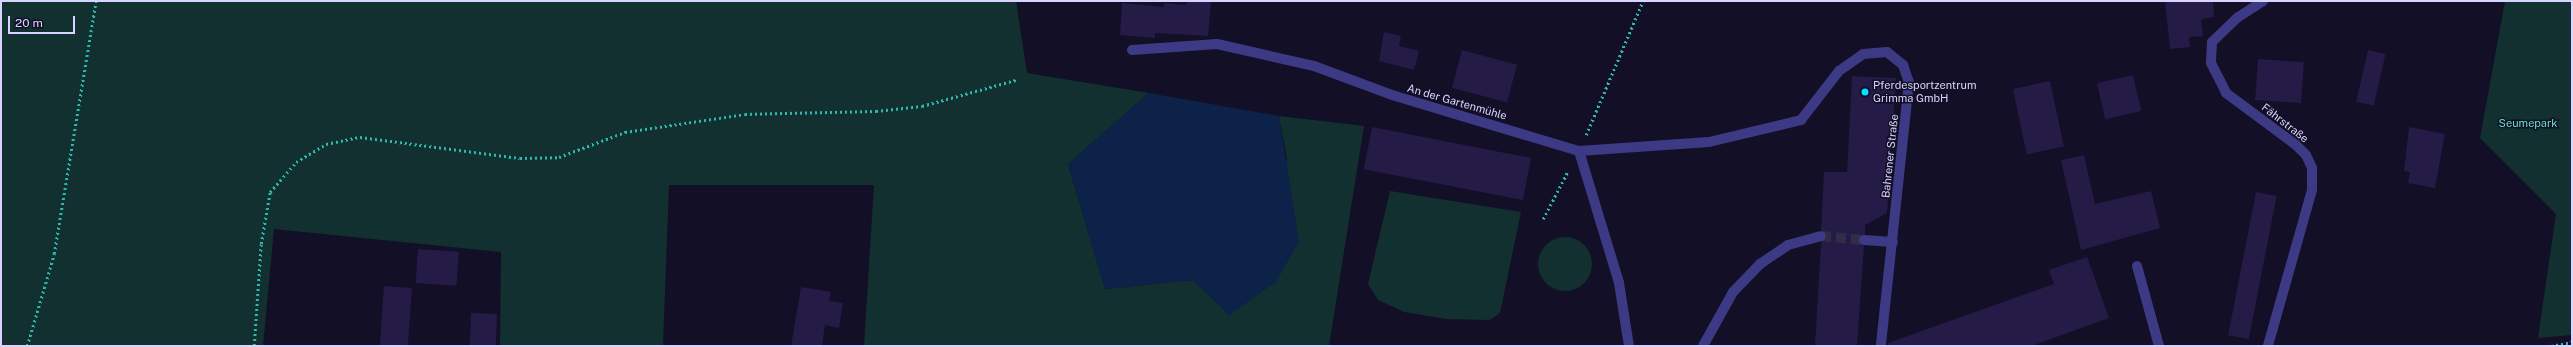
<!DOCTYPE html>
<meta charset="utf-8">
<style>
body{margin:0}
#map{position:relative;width:2573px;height:347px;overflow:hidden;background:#130f26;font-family:"Public Sans",sans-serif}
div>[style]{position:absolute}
.green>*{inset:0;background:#12302f}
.round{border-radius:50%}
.water>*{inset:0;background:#0c2248}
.building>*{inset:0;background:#241b47;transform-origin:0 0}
.minor-tunnel>*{height:10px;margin-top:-5px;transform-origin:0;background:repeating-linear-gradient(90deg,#312d47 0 10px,transparent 0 15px)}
.path>*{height:2.5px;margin-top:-1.25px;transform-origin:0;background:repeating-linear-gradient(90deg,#2fb8b0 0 2px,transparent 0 5px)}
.minor>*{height:10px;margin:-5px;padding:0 5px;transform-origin:5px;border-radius:5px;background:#3d3a85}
.dots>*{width:11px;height:11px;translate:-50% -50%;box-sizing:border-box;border:2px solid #130f26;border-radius:50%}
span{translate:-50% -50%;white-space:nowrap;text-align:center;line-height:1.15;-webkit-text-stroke:3px #130f26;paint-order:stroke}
.poi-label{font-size:11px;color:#d9d4ff}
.left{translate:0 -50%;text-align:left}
.street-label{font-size:11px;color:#d9d4ff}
.park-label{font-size:11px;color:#5fe0c0}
.frame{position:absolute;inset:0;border:2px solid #d9d4ff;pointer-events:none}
.scale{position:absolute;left:8px;top:16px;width:67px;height:18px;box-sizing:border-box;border:2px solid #d9d4ff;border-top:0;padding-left:5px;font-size:12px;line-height:14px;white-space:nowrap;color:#d9d4ff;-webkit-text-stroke:3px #130f26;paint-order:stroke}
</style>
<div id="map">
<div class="green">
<i style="clip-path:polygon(1px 1px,1016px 1px,1027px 73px,1149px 93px,1068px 164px,1105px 289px,1193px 280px,1229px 314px,1287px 159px,1279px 116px,1364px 126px,1329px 346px,864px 346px,874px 185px,669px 185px,663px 346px,500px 346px,501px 252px,274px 229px,263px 346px,1px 346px)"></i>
<i style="clip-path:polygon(2505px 1px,2572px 1px,2572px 335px,2538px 338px,2556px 214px,2480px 138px)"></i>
<i style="clip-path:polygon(1390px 191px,1521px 212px,1500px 313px,1490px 320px,1447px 319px,1404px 312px,1378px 300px,1368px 284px)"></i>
<i class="round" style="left:1538px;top:237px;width:54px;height:54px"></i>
</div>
<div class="water">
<i style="clip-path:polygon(1149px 93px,1279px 116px,1299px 241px,1276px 282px,1229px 315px,1193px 280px,1105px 289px,1068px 164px)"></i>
</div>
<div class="building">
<i style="clip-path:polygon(1187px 1px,1211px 1px,1208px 36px,1155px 33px,1155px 38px,1120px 35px,1122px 3px,1164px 7px,1164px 3px,1186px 5px)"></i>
<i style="clip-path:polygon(2165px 1px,2213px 1px,2214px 17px,2201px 19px,2203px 36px,2189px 37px,2190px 47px,2170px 49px)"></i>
<i style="clip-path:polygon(1384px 32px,1401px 36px,1399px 46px,1419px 51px,1414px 70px,1379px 61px)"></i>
<i style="left:1462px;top:50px;width:57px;height:39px;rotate:15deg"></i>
<i style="left:2368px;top:50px;width:18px;height:53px;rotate:13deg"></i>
<i style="left:2258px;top:59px;width:46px;height:41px;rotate:4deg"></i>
<i style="left:2133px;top:75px;width:37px;height:37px;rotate:77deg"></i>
<i style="clip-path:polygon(1852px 76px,1896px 78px,1887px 213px,1865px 225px,1865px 234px,1858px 239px,1864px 246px,1857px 346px,1815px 346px,1821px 243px,1827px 237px,1821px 230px,1824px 172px,1847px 172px)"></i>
<i style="left:2050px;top:81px;width:67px;height:38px;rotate:78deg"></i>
<i style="left:1372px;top:127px;width:162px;height:43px;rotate:11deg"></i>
<i style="clip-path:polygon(2409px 127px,2445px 134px,2435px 188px,2408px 183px,2410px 172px,2404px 171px)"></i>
<i style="clip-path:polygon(2084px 155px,2095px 204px,2151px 191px,2160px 228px,2081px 250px,2061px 160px)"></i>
<i style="left:2256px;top:192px;width:21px;height:146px;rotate:11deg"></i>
<i style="left:418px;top:249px;width:41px;height:34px;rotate:4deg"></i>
<i style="clip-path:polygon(2087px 257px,2109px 318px,2031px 346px,1888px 346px,1888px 343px,2054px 284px,2049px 270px)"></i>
<i style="left:384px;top:286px;width:28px;height:60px;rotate:4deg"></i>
<i style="clip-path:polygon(801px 287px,831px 292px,829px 301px,843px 303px,839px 328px,825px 325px,822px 346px,791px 346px)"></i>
<i style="left:471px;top:313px;width:26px;height:33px;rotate:2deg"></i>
</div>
<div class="minor-tunnel">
<i style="left:1821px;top:236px;width:43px;rotate:5.3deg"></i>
</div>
<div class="path">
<i style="left:1586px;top:135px;width:146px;rotate:-67deg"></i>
<i style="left:1543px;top:219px;width:54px;rotate:-62.5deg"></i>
<i style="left:27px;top:346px;width:96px;rotate:-73.6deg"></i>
<i style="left:54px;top:254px;width:256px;rotate:-80.6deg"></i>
<i style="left:254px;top:346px;width:102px;rotate:-86.1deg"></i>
<i style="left:261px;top:244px;width:53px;rotate:-80.2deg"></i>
<i style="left:270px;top:192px;width:40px;rotate:-49deg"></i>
<i style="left:296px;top:162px;width:35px;rotate:-31deg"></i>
<i style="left:326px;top:144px;width:35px;rotate:-12deg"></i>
<i style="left:360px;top:137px;width:161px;rotate:7.5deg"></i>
<i style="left:520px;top:158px;width:39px;rotate:-1deg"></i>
<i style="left:559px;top:157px;width:71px;rotate:-20.7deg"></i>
<i style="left:625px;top:132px;width:121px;rotate:-8.5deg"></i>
<i style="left:745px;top:114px;width:131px;rotate:-1.3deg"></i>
<i style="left:876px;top:111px;width:46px;rotate:-6.2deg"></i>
<i style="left:922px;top:106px;width:98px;rotate:-15.5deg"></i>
<i style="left:2551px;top:346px;width:21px;rotate:-11deg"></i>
</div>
<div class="minor">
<i style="left:2263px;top:1px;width:30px;rotate:147deg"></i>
<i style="left:2238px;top:17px;width:36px;rotate:136deg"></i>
<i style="left:2212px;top:42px;width:21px;rotate:93deg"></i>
<i style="left:2211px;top:63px;width:34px;rotate:63deg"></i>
<i style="left:2226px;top:93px;width:87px;rotate:36.6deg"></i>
<i style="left:2296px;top:145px;width:14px;rotate:45deg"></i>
<i style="left:2306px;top:155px;width:14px;rotate:65deg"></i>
<i style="left:2312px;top:168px;width:22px;rotate:90deg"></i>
<i style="left:2312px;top:190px;width:162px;rotate:105.8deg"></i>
<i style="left:1132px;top:50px;width:85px;rotate:-4deg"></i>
<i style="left:1217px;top:44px;width:99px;rotate:12.8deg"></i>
<i style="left:1314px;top:66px;width:83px;rotate:20.4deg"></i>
<i style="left:1392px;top:95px;width:195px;rotate:16.7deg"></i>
<i style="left:1579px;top:151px;width:130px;rotate:-4deg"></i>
<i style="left:1709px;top:142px;width:95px;rotate:-13.4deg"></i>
<i style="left:1801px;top:120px;width:62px;rotate:-52.2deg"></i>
<i style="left:1839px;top:71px;width:29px;rotate:-35deg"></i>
<i style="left:1863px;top:54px;width:24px;rotate:-5deg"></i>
<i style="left:1887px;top:52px;width:21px;rotate:39deg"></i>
<i style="left:1903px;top:65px;width:18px;rotate:71deg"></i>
<i style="left:1909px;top:82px;width:265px;rotate:96.1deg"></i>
<i style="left:1579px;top:151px;width:138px;rotate:73.1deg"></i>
<i style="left:1619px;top:283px;width:64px;rotate:81deg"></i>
<i style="left:1864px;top:240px;width:29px;rotate:4deg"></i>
<i style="left:2137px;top:266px;width:83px;rotate:74.6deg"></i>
<i style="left:1703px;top:346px;width:62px;rotate:-60.9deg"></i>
<i style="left:1733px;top:292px;width:39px;rotate:-46deg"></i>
<i style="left:1760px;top:264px;width:34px;rotate:-34deg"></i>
<i style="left:1788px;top:245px;width:34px;rotate:-15deg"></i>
</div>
<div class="dots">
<i style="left:1865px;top:92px;background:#00e5ff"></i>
</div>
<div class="poi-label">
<span class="left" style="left:1873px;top:92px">Pferdesportzentrum<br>Grimma GmbH</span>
</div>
<div class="street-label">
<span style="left:1457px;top:102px;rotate:16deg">An der Gartenmühle</span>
<span style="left:2285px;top:123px;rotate:38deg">Fährstraße</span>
<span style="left:1890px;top:156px;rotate:-84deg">Bahrener Straße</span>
</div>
<div class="park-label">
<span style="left:2528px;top:123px">Seumepark</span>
</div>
<div class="frame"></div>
<div class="scale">20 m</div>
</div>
